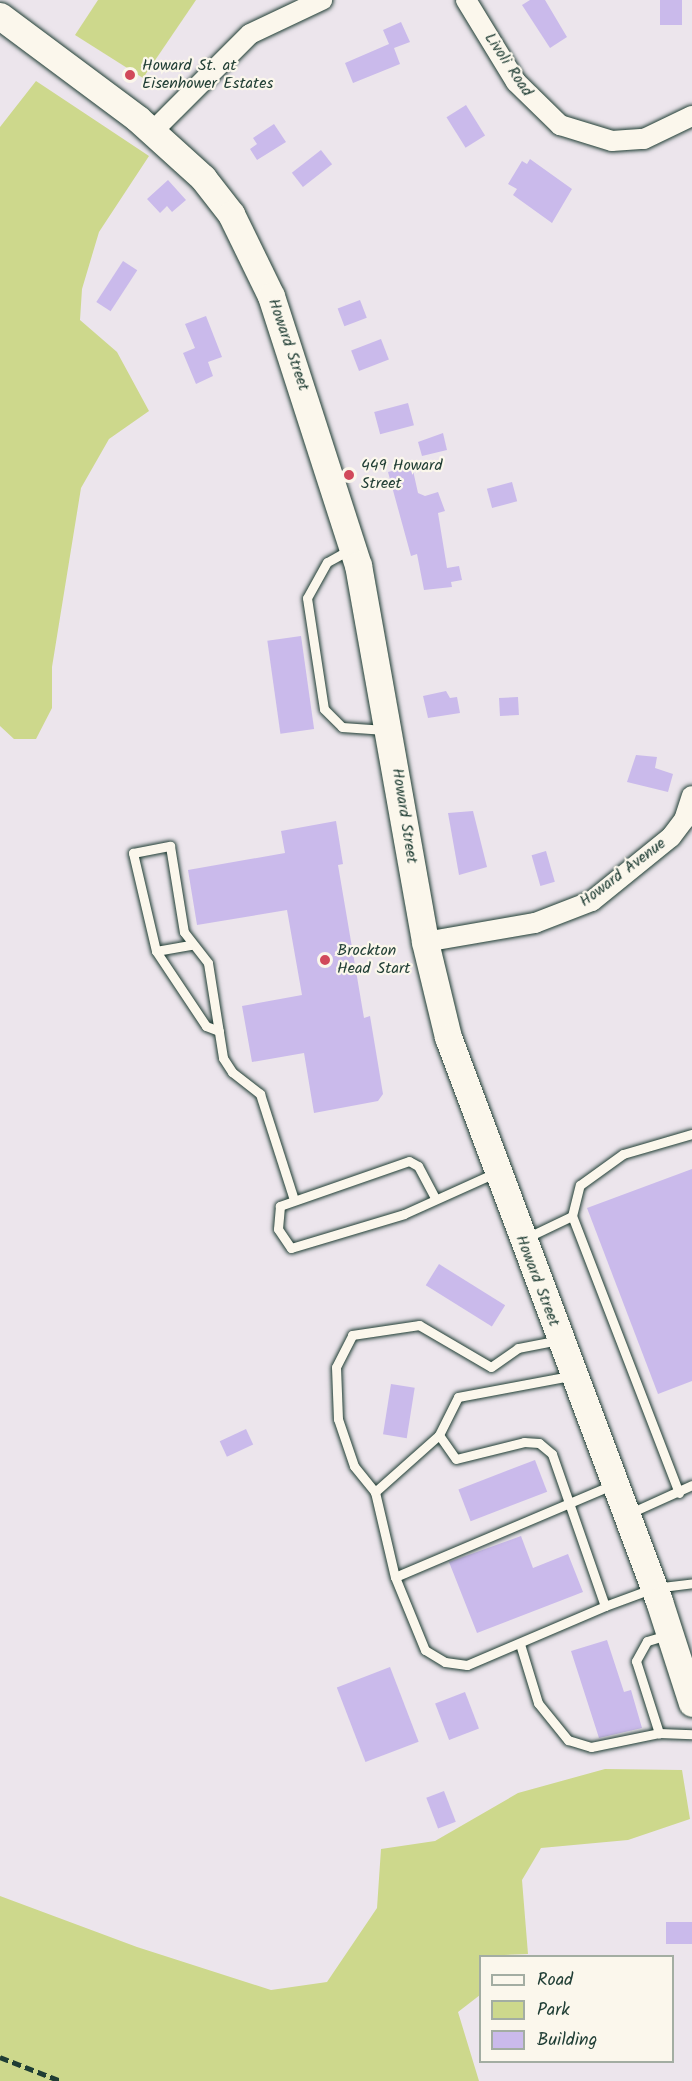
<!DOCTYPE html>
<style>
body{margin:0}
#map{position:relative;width:692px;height:2081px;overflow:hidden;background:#ece5ec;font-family:Kalam,sans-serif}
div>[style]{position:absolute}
.green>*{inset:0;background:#cdd88c}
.building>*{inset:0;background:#cabaeb;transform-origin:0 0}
.roads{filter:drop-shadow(0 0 2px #1f3d34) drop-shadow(0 0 2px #1f3d34)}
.service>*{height:9px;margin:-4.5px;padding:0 4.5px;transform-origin:4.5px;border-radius:4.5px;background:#fbf7ec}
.minor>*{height:20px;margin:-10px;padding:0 10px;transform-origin:10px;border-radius:10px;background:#fbf7ec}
.secondary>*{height:27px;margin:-13.5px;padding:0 13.5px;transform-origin:13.5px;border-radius:13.5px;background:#fbf7ec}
.rail>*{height:4.5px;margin-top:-2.25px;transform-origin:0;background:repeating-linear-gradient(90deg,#1f3d34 0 9px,transparent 0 13.5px)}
.dots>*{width:16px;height:16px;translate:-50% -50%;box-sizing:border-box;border:3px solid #fbf7ec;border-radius:50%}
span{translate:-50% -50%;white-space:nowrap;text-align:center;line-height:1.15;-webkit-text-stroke:4.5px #fbf7ec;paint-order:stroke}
.street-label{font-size:16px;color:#1f3d34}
.poi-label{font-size:16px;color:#1f3d34}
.left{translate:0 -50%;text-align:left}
.legend{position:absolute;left:479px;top:1955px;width:195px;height:108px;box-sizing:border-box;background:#fbf7ec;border:2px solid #a3ada2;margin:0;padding:8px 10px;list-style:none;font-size:18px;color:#1f3d34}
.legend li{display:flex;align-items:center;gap:12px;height:30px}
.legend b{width:30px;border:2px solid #a3ada2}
</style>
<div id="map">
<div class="green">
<i style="clip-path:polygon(98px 0,196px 0,143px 78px,75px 35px)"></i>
<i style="clip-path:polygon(36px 81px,149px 156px,99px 232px,82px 289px,80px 320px,117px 352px,149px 411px,109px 439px,81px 488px,52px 667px,52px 708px,36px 739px,14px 739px,0 726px,0 127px)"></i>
<i style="clip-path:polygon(605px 1769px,682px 1770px,690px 1819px,628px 1840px,541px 1848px,522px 1880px,528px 1954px,480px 1956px,480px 1995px,458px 2012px,479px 2081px,0 2081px,0 1896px,137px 1947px,271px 1990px,327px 1982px,377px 1908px,381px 1849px,435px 1841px,518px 1793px)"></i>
</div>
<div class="building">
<i style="clip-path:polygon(530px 0,545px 0,567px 37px,550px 48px,522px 5px)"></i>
<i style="left:660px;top:0;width:22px;height:25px"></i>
<i style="clip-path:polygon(401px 22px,410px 42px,394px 48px,400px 64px,353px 83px,345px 63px,389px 44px,383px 30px)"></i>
<i style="left:466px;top:105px;width:36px;height:23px;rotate:58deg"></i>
<i style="clip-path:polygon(274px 124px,286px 142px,257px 160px,250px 149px,257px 144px,253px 138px)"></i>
<i style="left:321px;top:150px;width:18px;height:37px;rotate:52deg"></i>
<i style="clip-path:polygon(530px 159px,572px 189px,552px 223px,513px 195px,517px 189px,508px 184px,522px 161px,527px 164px)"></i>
<i style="clip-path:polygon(168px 180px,186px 200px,172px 212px,167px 206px,160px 213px,147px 199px)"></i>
<i style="left:123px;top:261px;width:17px;height:49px;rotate:33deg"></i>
<i style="left:360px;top:300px;width:19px;height:24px;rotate:69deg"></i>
<i style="clip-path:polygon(206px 316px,222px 357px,208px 362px,213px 376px,196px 384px,183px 353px,195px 348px,185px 324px)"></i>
<i style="left:381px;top:339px;width:22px;height:32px;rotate:69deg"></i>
<i style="left:408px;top:403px;width:23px;height:35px;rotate:75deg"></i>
<i style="clip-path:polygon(443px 433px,447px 450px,422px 456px,418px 442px)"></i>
<i style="clip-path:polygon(412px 466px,418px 493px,425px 496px,438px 492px,445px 511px,438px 513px,447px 568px,459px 566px,462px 580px,451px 582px,452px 587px,424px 590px,417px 554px,411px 556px,388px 472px)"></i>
<i style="left:512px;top:482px;width:20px;height:26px;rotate:75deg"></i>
<i style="left:301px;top:636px;width:94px;height:34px;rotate:82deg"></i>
<i style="clip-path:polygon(446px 691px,450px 698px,457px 697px,460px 713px,428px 718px,423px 696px)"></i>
<i style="left:518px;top:697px;width:18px;height:19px;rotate:87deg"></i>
<i style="clip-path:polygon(636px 755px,657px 757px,655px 768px,673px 774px,668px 792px,627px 782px)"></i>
<i style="clip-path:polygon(473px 811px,487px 867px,459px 875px,448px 813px)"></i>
<i style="clip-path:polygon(336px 821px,343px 864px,338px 865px,364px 1018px,370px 1016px,383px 1094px,378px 1101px,314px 1113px,304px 1053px,252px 1062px,242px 1006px,302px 995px,287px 910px,197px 925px,188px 870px,285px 853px,281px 831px)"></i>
<i style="left:546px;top:851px;width:32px;height:15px;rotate:74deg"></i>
<i style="clip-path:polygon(692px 1169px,692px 1381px,658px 1394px,587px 1208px)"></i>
<i style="left:439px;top:1264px;width:78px;height:25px;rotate:32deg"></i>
<i style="left:391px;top:1384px;width:24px;height:51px;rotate:9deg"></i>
<i style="left:246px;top:1429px;width:17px;height:29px;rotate:65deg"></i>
<i style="left:535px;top:1460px;width:34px;height:82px;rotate:69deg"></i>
<i style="clip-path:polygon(521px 1536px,533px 1568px,568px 1554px,583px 1592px,477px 1633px,449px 1562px)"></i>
<i style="clip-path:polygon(607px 1640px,624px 1692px,631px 1690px,642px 1728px,599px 1738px,571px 1651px)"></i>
<i style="left:390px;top:1667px;width:80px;height:57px;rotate:69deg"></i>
<i style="left:465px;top:1692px;width:39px;height:32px;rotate:69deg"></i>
<i style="left:444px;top:1791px;width:33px;height:19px;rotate:69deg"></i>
<i style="left:692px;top:1922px;width:22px;height:26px;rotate:90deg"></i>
</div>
<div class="roads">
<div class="service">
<i style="left:349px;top:550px;width:25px;rotate:151deg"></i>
<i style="left:327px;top:562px;width:41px;rotate:119.1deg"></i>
<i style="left:307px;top:598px;width:112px;rotate:81.3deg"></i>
<i style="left:324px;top:709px;width:25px;rotate:45deg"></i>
<i style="left:342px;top:727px;width:43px;rotate:4deg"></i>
<i style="left:156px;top:951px;width:36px;rotate:-10deg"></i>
<i style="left:219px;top:1031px;width:14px;rotate:-159deg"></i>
<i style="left:206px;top:1026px;width:90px;rotate:-123.7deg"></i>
<i style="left:156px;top:951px;width:101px;rotate:-103.2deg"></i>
<i style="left:133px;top:853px;width:38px;rotate:-11deg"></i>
<i style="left:170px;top:846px;width:87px;rotate:80.8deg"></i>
<i style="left:184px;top:932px;width:39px;rotate:52deg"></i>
<i style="left:208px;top:963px;width:96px;rotate:81deg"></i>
<i style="left:223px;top:1058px;width:17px;rotate:57deg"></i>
<i style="left:232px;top:1072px;width:36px;rotate:38deg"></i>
<i style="left:260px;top:1094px;width:111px;rotate:72.2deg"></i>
<i style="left:434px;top:1196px;width:34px;rotate:-118deg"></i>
<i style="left:418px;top:1166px;width:10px;rotate:-151deg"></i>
<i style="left:409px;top:1161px;width:137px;rotate:160.8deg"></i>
<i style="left:280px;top:1206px;width:23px;rotate:95deg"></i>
<i style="left:278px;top:1229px;width:23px;rotate:56deg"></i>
<i style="left:291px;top:1248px;width:118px;rotate:-16.7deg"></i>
<i style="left:404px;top:1214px;width:100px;rotate:-24.3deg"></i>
<i style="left:526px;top:1238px;width:51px;rotate:-25.6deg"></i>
<i style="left:570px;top:1376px;width:114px;rotate:169.4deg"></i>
<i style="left:458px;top:1397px;width:42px;rotate:116.6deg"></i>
<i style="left:439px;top:1435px;width:29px;rotate:55deg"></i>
<i style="left:456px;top:1459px;width:70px;rotate:-14deg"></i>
<i style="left:524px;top:1442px;width:15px;rotate:4deg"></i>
<i style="left:539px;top:1443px;width:17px;rotate:40deg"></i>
<i style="left:552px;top:1454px;width:161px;rotate:70.8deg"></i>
<i style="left:605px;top:1606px;width:52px;rotate:-20.2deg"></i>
<i style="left:654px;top:1588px;width:38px;rotate:-7deg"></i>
<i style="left:439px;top:1435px;width:86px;rotate:138.3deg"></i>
<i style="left:375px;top:1492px;width:87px;rotate:76.8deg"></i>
<i style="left:395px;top:1577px;width:79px;rotate:67.7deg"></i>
<i style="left:425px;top:1650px;width:23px;rotate:31deg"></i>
<i style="left:445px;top:1662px;width:22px;rotate:8deg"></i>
<i style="left:467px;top:1665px;width:150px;rotate:-23.1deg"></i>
<i style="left:375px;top:1492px;width:33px;rotate:-129deg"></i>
<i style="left:354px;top:1466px;width:50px;rotate:-108.8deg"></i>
<i style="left:338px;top:1419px;width:52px;rotate:-92.2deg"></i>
<i style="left:336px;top:1367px;width:36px;rotate:-63deg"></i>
<i style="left:352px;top:1335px;width:68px;rotate:-8.5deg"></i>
<i style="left:419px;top:1325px;width:83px;rotate:30.3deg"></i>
<i style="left:491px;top:1367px;width:33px;rotate:-35deg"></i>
<i style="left:518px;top:1348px;width:42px;rotate:-11deg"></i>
<i style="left:679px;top:1493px;width:297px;rotate:-111.1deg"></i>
<i style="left:572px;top:1216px;width:32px;rotate:-76deg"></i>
<i style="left:580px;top:1185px;width:53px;rotate:-35.8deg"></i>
<i style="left:623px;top:1154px;width:72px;rotate:-16.2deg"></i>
<i style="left:628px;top:1514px;width:70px;rotate:-24.4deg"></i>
<i style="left:395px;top:1577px;width:236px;rotate:-23deg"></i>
<i style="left:667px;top:1635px;width:21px;rotate:163deg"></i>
<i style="left:647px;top:1641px;width:23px;rotate:119deg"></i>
<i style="left:636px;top:1661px;width:76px;rotate:72.3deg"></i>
<i style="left:659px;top:1733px;width:33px;rotate:2deg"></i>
<i style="left:520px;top:1644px;width:62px;rotate:73deg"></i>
<i style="left:538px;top:1703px;width:48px;rotate:51deg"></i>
<i style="left:568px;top:1740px;width:24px;rotate:17deg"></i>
<i style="left:591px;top:1747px;width:69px;rotate:-11.6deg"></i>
</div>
<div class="minor">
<i style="left:466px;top:0;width:96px;rotate:58.6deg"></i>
<i style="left:516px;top:82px;width:62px;rotate:44.3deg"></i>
<i style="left:560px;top:125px;width:54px;rotate:17.1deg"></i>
<i style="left:612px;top:141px;width:32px;rotate:-4deg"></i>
<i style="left:644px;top:139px;width:53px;rotate:-25.6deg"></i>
<i style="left:153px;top:131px;width:137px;rotate:-45deg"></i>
<i style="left:250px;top:34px;width:80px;rotate:-25.3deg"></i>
<i style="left:425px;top:942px;width:112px;rotate:-9.8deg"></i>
<i style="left:535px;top:923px;width:61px;rotate:-21.1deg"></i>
<i style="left:592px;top:901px;width:102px;rotate:-39deg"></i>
<i style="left:671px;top:837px;width:21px;rotate:-53deg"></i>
<i style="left:684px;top:820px;width:25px;rotate:-72deg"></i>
</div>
<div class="secondary">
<i style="left:0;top:16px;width:172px;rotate:36.7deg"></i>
<i style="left:138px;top:119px;width:88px;rotate:42.2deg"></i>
<i style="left:203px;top:178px;width:46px;rotate:52.1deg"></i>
<i style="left:231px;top:214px;width:91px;rotate:64deg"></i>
<i style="left:271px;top:296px;width:283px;rotate:72.1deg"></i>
<i style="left:358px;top:565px;width:383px;rotate:79.9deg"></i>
<i style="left:425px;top:942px;width:98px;rotate:76.4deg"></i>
<i style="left:448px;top:1037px;width:602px;rotate:69.49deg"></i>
<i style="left:659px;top:1601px;width:107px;rotate:72.1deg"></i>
</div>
</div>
<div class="rail">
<i style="left:0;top:2057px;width:66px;rotate:21.5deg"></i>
</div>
<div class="dots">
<i style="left:130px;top:75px;background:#d1495b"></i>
<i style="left:349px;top:475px;background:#d1495b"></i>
<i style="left:325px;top:960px;background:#d1495b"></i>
</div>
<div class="street-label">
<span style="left:508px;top:65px;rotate:56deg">Livoli Road</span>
<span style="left:288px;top:345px;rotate:71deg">Howard Street</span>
<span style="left:404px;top:816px;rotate:81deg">Howard Street</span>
<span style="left:623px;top:873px;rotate:-37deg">Howard Avenue</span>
<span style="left:537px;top:1281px;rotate:69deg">Howard Street</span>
</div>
<div class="poi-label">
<span class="left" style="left:142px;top:75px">Howard St. at<br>Eisenhower Estates</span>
<span class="left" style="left:361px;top:475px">449 Howard<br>Street</span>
<span class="left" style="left:337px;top:960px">Brockton<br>Head Start</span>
</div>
<ul class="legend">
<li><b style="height:8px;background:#fbf7ec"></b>Road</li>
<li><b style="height:16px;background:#cdd88c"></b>Park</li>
<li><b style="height:16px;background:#cabaeb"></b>Building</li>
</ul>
</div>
